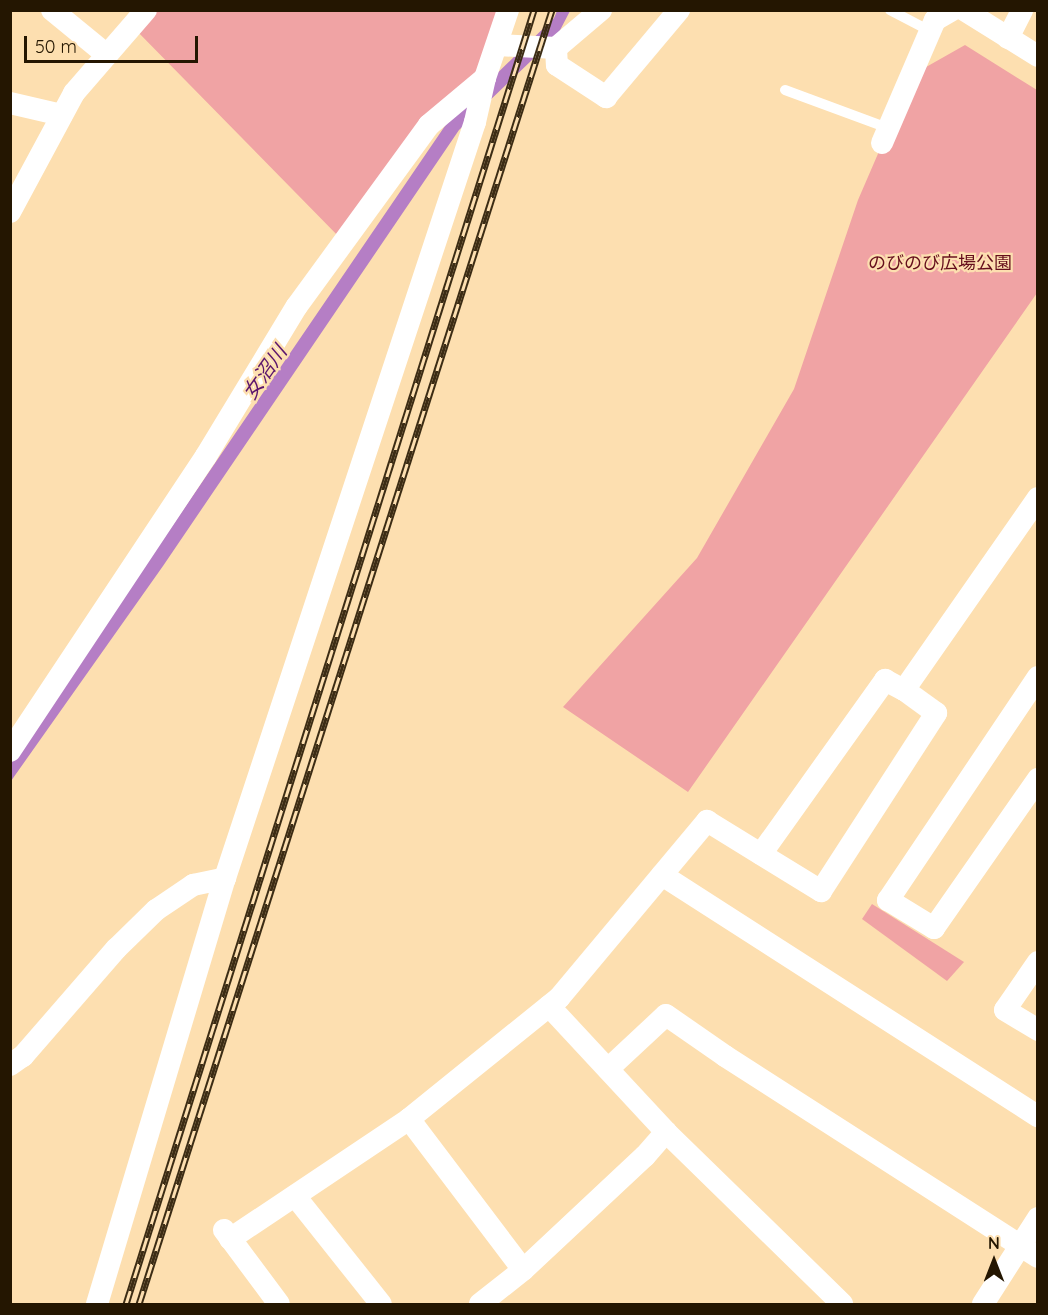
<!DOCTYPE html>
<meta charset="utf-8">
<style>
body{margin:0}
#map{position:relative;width:1048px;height:1315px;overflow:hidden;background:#fddfb0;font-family:Quicksand,"Noto Sans JP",sans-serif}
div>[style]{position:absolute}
.green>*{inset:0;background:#f0a3a4}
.water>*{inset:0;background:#b57ec5}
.service>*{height:10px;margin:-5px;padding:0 5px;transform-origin:5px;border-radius:5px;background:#fff}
.minor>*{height:22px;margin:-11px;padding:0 11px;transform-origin:11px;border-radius:11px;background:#fff}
.rail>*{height:7px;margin-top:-3.5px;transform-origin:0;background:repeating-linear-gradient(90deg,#fddfb0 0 14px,#3c2c14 0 28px);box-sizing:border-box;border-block:2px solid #3c2c14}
span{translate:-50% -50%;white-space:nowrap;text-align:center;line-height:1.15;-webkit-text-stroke:4.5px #fddfb0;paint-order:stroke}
.park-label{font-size:18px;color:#650e1c}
.water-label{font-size:20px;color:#5b156d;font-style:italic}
.frame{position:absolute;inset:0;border:12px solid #241601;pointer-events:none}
.north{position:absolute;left:964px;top:1231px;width:60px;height:60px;-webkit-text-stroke:4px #fddfb0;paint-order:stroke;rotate:0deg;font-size:16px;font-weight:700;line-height:24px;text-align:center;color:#241601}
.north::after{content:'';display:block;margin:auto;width:21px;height:27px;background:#241601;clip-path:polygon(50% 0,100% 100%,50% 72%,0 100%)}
.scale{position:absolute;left:24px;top:36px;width:174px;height:27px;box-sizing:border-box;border:3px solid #241601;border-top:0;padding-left:8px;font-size:18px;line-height:21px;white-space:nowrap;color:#241601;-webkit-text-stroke:4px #fddfb0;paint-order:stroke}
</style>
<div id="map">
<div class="green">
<i style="clip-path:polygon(148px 10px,508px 11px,485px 78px,429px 125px,344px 242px,132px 26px)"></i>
<i style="clip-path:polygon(965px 45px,1037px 90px,1037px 293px,688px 792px,563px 707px,697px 558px,794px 389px,858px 200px,912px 75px)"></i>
<i style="clip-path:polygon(872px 904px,964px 962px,947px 981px,862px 919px)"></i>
</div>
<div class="water">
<i style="clip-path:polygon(557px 11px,570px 11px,557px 36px,459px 130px,163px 566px,11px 781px,11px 756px,151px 557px,449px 120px,554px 18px)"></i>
</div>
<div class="service">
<i style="left:890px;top:10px;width:45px;rotate:27.7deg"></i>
<i style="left:785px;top:90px;width:110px;rotate:20.3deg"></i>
</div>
<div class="minor">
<i style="left:52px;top:10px;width:71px;rotate:39.3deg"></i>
<i style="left:964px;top:10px;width:87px;rotate:31.9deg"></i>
<i style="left:1008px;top:38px;width:31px;rotate:-63deg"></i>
<i style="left:498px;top:45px;width:58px;rotate:3deg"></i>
<i style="left:556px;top:48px;width:59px;rotate:-40.2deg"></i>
<i style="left:556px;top:48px;width:17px;rotate:87deg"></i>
<i style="left:557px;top:65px;width:59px;rotate:33.1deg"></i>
<i style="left:606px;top:97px;width:114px;rotate:-50deg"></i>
<i style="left:10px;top:103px;width:53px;rotate:13deg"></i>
<i style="left:882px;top:143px;width:134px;rotate:-66.7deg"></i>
<i style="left:935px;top:20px;width:20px;rotate:-30deg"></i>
<i style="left:10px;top:212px;width:135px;rotate:-61.7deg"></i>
<i style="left:74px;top:93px;width:110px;rotate:-49.1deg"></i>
<i style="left:1038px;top:677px;width:269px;rotate:123.9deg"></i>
<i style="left:888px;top:900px;width:54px;rotate:31.3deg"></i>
<i style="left:934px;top:928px;width:182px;rotate:-55.1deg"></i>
<i style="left:10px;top:751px;width:354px;rotate:-56.4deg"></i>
<i style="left:206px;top:456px;width:175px;rotate:-58.8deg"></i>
<i style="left:297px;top:306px;width:224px;rotate:-53.9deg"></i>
<i style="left:429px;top:125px;width:73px;rotate:-40deg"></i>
<i style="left:761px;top:854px;width:214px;rotate:-54.5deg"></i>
<i style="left:885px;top:680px;width:21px;rotate:28deg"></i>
<i style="left:662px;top:875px;width:447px;rotate:32.7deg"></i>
<i style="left:1038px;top:962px;width:58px;rotate:124.5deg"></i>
<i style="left:1005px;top:1010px;width:39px;rotate:31deg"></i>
<i style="left:549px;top:1006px;width:172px;rotate:47.1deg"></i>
<i style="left:666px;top:1132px;width:246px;rotate:44.3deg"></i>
<i style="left:10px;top:1065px;width:16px;rotate:-35deg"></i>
<i style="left:23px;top:1056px;width:142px;rotate:-49deg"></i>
<i style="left:116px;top:949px;width:56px;rotate:-44.3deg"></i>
<i style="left:156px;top:910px;width:45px;rotate:-34deg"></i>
<i style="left:193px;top:885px;width:33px;rotate:-12deg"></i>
<i style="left:608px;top:1069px;width:79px;rotate:-43deg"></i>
<i style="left:666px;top:1015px;width:72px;rotate:34.8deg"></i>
<i style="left:725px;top:1056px;width:372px;rotate:32.7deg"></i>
<i style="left:409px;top:1119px;width:189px;rotate:52.9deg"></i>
<i style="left:295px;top:1196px;width:138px;rotate:51.5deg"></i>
<i style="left:224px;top:1230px;width:92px;rotate:53.4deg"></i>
<i style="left:230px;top:1239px;width:216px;rotate:-33.8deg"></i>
<i style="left:409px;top:1119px;width:193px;rotate:-38.9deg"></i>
<i style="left:559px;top:998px;width:231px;rotate:-50.1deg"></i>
<i style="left:707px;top:821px;width:134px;rotate:31.6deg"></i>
<i style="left:821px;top:891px;width:212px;rotate:-57.1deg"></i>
<i style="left:936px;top:713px;width:39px;rotate:-144deg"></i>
<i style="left:904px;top:690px;width:234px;rotate:-55.1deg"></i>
<i style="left:97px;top:1304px;width:445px;rotate:-73.3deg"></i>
<i style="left:225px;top:878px;width:796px;rotate:-71.7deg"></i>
<i style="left:475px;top:122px;width:45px;rotate:-77.2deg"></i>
<i style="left:485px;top:78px;width:72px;rotate:-71.3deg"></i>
<i style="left:480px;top:1304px;width:55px;rotate:-38.3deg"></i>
<i style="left:523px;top:1270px;width:167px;rotate:-43.1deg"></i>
<i style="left:645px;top:1156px;width:32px;rotate:-49deg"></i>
<i style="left:983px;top:1304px;width:102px;rotate:-57.4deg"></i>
</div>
<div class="rail">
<i style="left:126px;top:1304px;width:1357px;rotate:-72.5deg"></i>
<i style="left:139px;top:1304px;width:1358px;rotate:-72.3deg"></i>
</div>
<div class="park-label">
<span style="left:940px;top:263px">のびのび広場公園</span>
</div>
<div class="water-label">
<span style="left:264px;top:372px;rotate:-55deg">女沼川</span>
</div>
<div class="frame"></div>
<div class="north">N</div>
<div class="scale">50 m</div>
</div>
